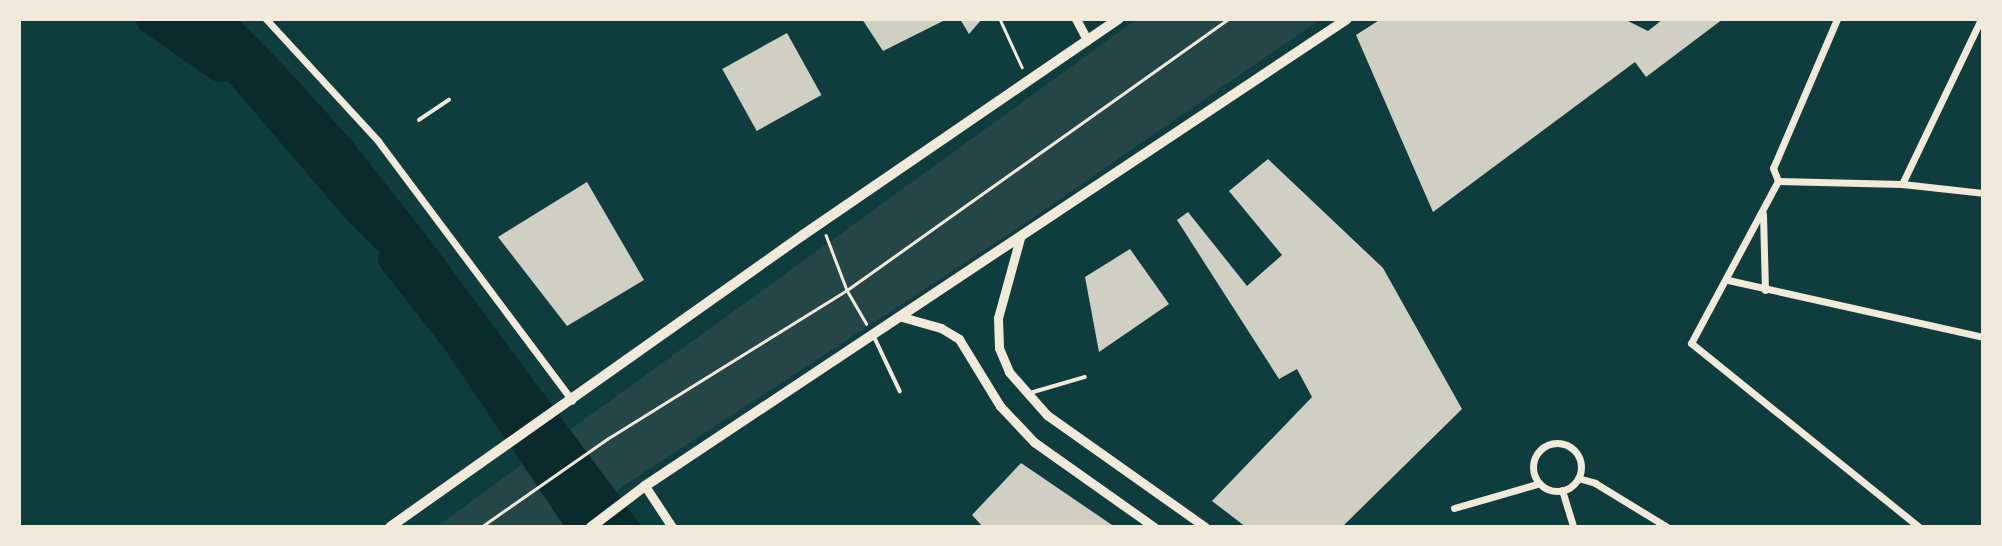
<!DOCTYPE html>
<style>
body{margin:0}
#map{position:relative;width:2002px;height:546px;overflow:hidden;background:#0f3d3e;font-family:Karla,sans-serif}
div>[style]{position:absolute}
.green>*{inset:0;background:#244646}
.water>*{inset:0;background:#0a2a2b}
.river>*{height:30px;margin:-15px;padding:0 15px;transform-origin:15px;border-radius:15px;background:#0a2a2b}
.building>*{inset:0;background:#cfcfc3;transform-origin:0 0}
.path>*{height:2.5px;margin:-1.25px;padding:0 1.25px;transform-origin:1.25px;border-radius:1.25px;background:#f1e9da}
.service>*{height:3.5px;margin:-1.75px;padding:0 1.75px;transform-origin:1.75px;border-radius:1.75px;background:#f1e9da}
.minor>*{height:7px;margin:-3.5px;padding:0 3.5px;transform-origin:3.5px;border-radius:3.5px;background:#f1e9da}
.minor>.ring{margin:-3.5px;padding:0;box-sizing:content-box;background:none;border:7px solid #f1e9da;border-radius:50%}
.tertiary>*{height:9px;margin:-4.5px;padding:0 4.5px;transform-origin:4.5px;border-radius:4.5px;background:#f1e9da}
.primary>*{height:10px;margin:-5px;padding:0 5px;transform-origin:5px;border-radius:5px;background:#f1e9da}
span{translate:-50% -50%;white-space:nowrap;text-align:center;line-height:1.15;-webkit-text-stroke:6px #f1e9da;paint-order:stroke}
.frame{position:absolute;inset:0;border:21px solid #f1e9da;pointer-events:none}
</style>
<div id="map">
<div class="green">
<i style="clip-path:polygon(1137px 19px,1321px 19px,1018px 228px,625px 485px,573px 527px,436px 527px)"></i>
</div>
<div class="water">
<i style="clip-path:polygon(157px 19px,238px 19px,289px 71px,352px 141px,430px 240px,642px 527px,586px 527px,513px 413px,431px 304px,346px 219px,229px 82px)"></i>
</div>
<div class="river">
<i style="left:151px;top:19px;width:84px;rotate:34.8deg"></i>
<i style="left:393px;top:259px;width:102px;rotate:51.8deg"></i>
<i style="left:456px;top:339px;width:227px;rotate:56deg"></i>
</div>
<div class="building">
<i style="clip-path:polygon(862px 19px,947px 19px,883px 51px)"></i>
<i style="clip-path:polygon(960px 19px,982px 19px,969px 34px)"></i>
<i style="clip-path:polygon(1381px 19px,1624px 19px,1648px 31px,1663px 19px,1723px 19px,1646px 77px,1635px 62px,1433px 212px,1356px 35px)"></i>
<i style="left:787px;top:33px;width:71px;height:74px;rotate:61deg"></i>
<i style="clip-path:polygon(1268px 159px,1383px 268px,1462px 409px,1342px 527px,1246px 527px,1212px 501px,1312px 397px,1297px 369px,1279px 379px,1177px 220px,1188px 212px,1247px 286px,1282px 255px,1229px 191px)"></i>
<i style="clip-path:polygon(587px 182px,644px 280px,567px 326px,498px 237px)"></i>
<i style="clip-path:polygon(1130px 249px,1169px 304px,1099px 352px,1085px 277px)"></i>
<i style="clip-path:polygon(1021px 463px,1115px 527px,983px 527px,972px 515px)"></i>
</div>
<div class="path">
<i style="left:1000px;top:19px;width:53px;rotate:65.4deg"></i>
<i style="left:826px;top:235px;width:59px;rotate:69.1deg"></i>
<i style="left:847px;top:290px;width:39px;rotate:60deg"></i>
<i style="left:481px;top:527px;width:154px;rotate:-34.9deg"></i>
<i style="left:607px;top:439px;width:282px;rotate:-31.8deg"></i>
<i style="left:847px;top:290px;width:468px;rotate:-35.4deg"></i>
</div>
<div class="service">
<i style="left:419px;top:120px;width:36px;rotate:-34deg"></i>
<i style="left:874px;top:336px;width:61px;rotate:64.7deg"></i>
<i style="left:1030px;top:393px;width:57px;rotate:-16.2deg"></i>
</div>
<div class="minor">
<i style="left:266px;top:19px;width:166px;rotate:47.4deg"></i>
<i style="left:378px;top:141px;width:324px;rotate:53.2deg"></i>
<i style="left:1837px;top:19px;width:162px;rotate:113.2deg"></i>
<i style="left:1773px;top:168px;width:14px;rotate:69deg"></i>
<i style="left:1778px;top:181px;width:124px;rotate:1.4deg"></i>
<i style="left:1902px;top:184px;width:81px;rotate:6.3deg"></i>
<i style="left:1778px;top:181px;width:184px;rotate:118.2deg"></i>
<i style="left:1691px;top:343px;width:293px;rotate:38.9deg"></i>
<i style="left:1902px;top:184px;width:183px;rotate:-64.4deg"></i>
<i style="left:1763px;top:214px;width:76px;rotate:88.5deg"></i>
<i style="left:1728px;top:280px;width:261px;rotate:12.6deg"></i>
<i class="ring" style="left:1533px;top:443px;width:41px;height:41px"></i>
<i style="left:1578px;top:478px;width:18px;rotate:16deg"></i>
<i style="left:1595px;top:483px;width:84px;rotate:31.4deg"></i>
<i style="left:1562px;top:490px;width:39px;rotate:73deg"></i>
<i style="left:1454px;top:508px;width:86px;rotate:-16.1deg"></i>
</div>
<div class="tertiary">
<i style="left:1076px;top:19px;width:24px;rotate:62deg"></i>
<i style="left:1020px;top:238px;width:83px;rotate:105.4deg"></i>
<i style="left:998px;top:318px;width:30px;rotate:88deg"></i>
<i style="left:999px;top:348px;width:26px;rotate:67deg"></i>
<i style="left:1009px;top:372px;width:57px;rotate:48.5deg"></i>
<i style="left:1047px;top:415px;width:194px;rotate:35.3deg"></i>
<i style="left:902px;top:317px;width:41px;rotate:15.8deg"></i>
<i style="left:941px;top:328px;width:21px;rotate:31deg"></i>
<i style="left:959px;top:339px;width:79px;rotate:58.5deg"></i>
<i style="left:1000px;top:406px;width:50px;rotate:46.6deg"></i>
<i style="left:1034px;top:442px;width:147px;rotate:35.3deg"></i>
<i style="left:645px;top:486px;width:49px;rotate:56.6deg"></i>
</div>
<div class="primary">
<i style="left:390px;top:527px;width:506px;rotate:-35.26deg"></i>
<i style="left:803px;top:235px;width:383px;rotate:-34.4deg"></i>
<i style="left:591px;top:527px;width:68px;rotate:-37.2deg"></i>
<i style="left:645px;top:486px;width:843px;rotate:-33.63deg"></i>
</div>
<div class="frame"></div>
</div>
